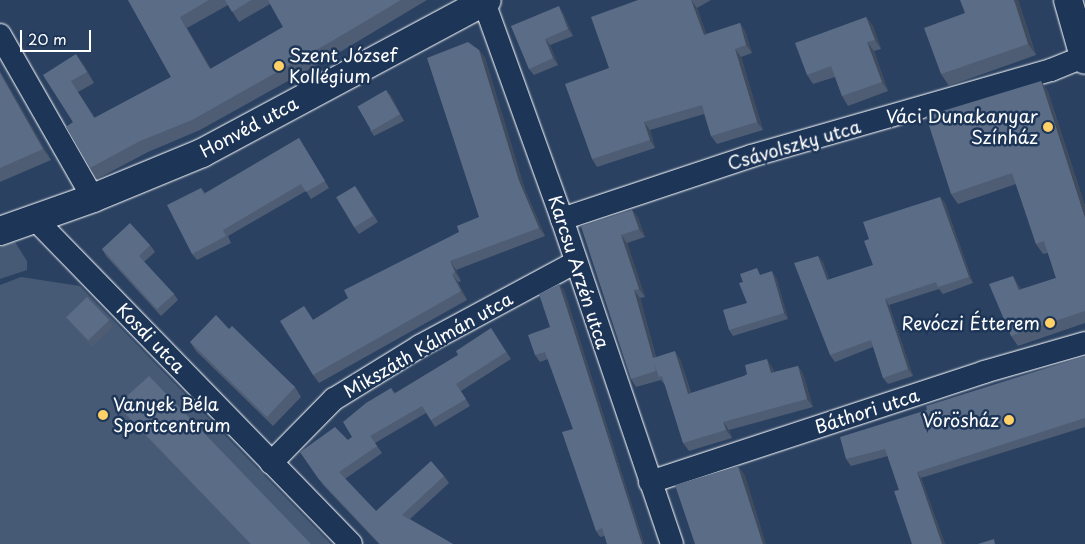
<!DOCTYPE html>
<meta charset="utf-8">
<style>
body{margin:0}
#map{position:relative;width:1085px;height:544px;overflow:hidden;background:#2a4161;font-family:"Playpen Sans",sans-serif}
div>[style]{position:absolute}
.green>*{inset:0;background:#465975}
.roads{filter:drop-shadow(0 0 1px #fff) drop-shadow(0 0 1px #fff)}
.street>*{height:22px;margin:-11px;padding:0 11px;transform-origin:11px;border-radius:11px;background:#1d3557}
.secondary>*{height:28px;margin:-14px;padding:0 14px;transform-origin:14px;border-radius:14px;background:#1d3557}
.primary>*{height:28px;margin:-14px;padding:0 14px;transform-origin:14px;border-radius:14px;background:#1d3557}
.wall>*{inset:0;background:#4e5d73}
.shaded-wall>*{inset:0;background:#404c5e}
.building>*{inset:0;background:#5b6c86;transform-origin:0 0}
.dots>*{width:14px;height:14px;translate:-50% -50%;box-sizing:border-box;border:2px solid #1d3557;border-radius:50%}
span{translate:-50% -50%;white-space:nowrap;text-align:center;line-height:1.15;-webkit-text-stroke:5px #1d3557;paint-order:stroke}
.poi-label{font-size:18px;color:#fff}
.left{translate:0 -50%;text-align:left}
.right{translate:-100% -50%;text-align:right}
.street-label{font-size:18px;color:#fff}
.scale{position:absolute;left:20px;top:30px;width:71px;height:22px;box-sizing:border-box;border:2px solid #fff;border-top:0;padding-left:6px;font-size:15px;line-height:18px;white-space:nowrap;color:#fff;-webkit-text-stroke:4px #1d3557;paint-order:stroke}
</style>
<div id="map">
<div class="green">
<i style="clip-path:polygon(15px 242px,27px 261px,27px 270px,0 279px,0 247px)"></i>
<i style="clip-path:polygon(21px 277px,80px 286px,331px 544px,0 544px,0 285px)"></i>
</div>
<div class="roads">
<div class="street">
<i style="left:484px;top:2px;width:231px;rotate:70.2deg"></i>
<i style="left:562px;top:219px;width:343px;rotate:71.3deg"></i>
<i style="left:0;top:35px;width:188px;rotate:60.3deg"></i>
<i style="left:35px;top:219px;width:453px;rotate:45.8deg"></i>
<i style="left:562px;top:219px;width:199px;rotate:-18.4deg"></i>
<i style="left:751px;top:156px;width:312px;rotate:-16deg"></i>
<i style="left:1051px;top:70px;width:35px;rotate:-22deg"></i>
<i style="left:271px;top:463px;width:90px;rotate:-45.5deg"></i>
<i style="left:334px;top:399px;width:101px;rotate:-31.6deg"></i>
<i style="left:420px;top:346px;width:177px;rotate:-28.3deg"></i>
<i style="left:650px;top:482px;width:352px;rotate:-18.2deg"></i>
<i style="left:984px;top:372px;width:105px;rotate:-16deg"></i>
</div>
<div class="secondary">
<i style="left:0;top:231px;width:99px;rotate:-19.5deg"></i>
<i style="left:93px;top:198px;width:118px;rotate:-22.4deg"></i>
<i style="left:202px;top:153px;width:323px;rotate:-28.2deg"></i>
</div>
<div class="primary">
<i style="left:1068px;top:0;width:62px;rotate:74.2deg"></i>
</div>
</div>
<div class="wall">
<i style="clip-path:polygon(evenodd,128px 0,427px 0,340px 52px,200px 130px,148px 152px,97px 179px,90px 168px,73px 122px,43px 75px,84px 65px,94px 83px,78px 92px,95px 118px,171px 77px,128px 0,270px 4px,283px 27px,211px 69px,187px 28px,228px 5px,239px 22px,270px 4px)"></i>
<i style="clip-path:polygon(638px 0,711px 0,697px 8px,706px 34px,740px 23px,745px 31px,752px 53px,741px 57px,763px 130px,717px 144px,711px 136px,704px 114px,650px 130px,655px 148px,597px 167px,592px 159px,609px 68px)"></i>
<i style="clip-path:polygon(1018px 0,1036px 55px,949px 86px,941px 74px)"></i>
<i style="clip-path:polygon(563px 13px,573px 36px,550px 45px,558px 65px,534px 75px,529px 69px,511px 26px)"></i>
<i style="clip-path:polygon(866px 17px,873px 26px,881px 49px,874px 51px,888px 91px,848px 106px,842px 96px,835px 77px,813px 84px,807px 75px)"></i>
<i style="clip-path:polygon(479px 50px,485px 58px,525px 190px,545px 236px,456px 270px,461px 281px,458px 282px,467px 300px,319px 383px,313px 375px,304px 306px,313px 320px,459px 232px,479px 217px)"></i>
<i style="clip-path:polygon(0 71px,51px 160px,0 182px)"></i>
<i style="clip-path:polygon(1041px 81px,1048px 92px,1085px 206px,1085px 323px,1018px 346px,1011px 336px,1020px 287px,1021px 289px,1056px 278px,1048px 253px,1043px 254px,1036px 244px,1016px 184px,958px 204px,951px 194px)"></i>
<i style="clip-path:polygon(386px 90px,391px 96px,404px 121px,374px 136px,370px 130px)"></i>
<i style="clip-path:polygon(299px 138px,329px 188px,311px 199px,306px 191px,228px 236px,231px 243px,197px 260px,192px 254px,201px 188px,205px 193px)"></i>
<i style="clip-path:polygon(355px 186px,378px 222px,359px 234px,354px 227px)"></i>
<i style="clip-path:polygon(940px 197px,945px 203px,973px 283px,943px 294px,939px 289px,889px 305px,913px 376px,888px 384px,883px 378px,873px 347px,835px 362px,830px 355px,818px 256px,823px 262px,829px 280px,873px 265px,869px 239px)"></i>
<i style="clip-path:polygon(632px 210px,638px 218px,645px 237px,627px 243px,645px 297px,640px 298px,656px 357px,680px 359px,691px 393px,772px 367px,774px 372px,798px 366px,803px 374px,813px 407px,729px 430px,732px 438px,689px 451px,683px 443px,665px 385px,661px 380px,636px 387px,631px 379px,581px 226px)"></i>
<i style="clip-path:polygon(150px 245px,155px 252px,144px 262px,174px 294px,178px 300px,161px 316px,106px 256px,102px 249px)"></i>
<i style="clip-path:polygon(762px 275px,776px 277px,788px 319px,733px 336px,729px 330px,747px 303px)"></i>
<i style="clip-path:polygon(564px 290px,644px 544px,607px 544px,605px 536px,600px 537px,596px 531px,573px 429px,548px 359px,540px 362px,535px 355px,550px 327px)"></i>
<i style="clip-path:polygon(65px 316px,109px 320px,113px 327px,92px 347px,70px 323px)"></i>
<i style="clip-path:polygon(491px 328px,511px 359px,461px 391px,470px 406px,435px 427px,426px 413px,375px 443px,382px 453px,345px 479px,376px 511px,444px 476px,449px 483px,410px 519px,453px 544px,379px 544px,323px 485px,300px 452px,348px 440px,352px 437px,391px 388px,395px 393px,458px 355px)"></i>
<i style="clip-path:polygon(229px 329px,295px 387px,301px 397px,273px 426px,196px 351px,190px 342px)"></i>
<i style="clip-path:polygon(1085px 356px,1085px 427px,921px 478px,945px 544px,912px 544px,899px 490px,888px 456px,851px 466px,846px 459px,927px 410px)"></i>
<i style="clip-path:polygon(117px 405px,311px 544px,250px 544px,122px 412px)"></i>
</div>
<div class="shaded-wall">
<i style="clip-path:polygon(691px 0,697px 8px,710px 43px,704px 35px)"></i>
<i style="clip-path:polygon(1014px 0,1018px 0,1036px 55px,1028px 44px)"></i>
<i style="clip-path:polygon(559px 6px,563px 13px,573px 36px,568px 29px)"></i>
<i style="clip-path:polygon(180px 17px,187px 28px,218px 80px,210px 69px)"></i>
<i style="clip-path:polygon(866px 17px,873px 26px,881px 49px,875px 40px)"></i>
<i style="clip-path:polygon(740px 23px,745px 31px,752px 53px,746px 45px)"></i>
<i style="clip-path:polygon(545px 39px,550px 45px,558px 65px,553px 58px)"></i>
<i style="clip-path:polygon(867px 42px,874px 51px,888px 91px,882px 82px)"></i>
<i style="clip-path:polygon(735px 49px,741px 57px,763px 130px,757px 122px)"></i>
<i style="clip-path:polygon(479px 50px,485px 58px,525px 190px,545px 236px,539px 228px,519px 181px)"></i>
<i style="clip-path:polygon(76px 54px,84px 65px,94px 83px,87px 72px)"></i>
<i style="clip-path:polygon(0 71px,51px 160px,43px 149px,0 73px)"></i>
<i style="clip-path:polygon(1041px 81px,1048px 92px,1085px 206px,1085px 218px)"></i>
<i style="clip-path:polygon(386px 90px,391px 96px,404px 121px,400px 114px)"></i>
<i style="clip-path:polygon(644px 122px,650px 130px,655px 148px,650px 140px)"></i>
<i style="clip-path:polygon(940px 197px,945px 203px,973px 283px,969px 277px)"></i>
<i style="clip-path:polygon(632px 210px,638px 218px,645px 237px,639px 229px)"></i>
<i style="clip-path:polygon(621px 235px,627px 243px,645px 297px,639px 289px)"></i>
<i style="clip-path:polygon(818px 256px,823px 262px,831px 287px,827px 280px)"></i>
<i style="clip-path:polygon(450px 261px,456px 270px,461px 281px,455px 272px)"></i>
<i style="clip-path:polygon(772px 271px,776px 277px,788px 319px,784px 313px)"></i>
<i style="clip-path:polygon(452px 274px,458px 282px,467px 300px,461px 291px)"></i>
<i style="clip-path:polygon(1013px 276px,1020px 287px,1026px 300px,1019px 290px)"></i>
<i style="clip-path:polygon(559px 284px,564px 290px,644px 544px,642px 544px)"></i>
<i style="clip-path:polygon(634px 290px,640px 298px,658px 366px,653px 358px)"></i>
<i style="clip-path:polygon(885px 299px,889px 305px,913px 376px,908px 369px)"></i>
<i style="clip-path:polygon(675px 351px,680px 359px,693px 402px,688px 394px)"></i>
<i style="clip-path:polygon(767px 359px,772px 367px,776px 381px,771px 373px)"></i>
<i style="clip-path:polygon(798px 366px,803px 374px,813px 407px,807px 399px)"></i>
<i style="clip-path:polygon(723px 422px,729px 430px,732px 438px,726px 430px)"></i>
<i style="clip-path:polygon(738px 466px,745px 475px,766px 544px,763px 544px)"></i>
<i style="clip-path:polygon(917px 472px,921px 478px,945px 544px,942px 544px)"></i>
</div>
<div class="building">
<i style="clip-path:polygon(128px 0,209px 0,180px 17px,210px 69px,283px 27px,268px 0,401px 0,332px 41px,192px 120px,140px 141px,90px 168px,66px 127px,73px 122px,43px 75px,76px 54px,87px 72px,71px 81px,94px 118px,171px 77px)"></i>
<i style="clip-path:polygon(225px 0,251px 0,232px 12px)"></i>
<i style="clip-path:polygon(638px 0,692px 0,691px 0,704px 35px,740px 23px,746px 45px,735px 49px,757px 122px,711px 136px,702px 105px,644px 122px,650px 140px,592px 159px,565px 84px,609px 68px,591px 17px)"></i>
<i style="clip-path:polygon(960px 0,1014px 0,1028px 44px,941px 74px,924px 28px,965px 13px)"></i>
<i style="clip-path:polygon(559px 6px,568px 29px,545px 39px,553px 58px,529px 69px,511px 26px)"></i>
<i style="clip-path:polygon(866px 17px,875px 40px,867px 42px,882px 82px,842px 96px,831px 66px,807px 75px,795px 43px)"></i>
<i style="clip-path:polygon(468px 42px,479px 50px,519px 181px,539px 228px,450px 261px,455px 272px,452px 274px,461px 291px,313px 375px,280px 321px,304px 306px,313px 320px,348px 298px,344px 290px,459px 232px,457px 226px,479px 217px,427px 58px)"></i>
<i style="clip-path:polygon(0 73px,43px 149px,0 168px)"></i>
<i style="clip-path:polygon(1041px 81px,1085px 218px,1085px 311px,1011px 336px,989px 284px,1013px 276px,1019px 290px,1056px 278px,1044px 241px,1036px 244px,1012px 173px,951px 194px,926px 116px)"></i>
<i style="left:386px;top:90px;width:28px;height:33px;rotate:60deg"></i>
<i style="clip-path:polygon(299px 138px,325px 181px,306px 192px,301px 184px,223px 230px,226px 236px,192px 254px,167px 205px,201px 188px,204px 194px)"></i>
<i style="left:355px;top:186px;width:35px;height:22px;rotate:59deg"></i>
<i style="clip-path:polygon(940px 197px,969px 277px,938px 287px,936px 282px,885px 299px,908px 369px,883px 378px,871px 340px,830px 355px,794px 263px,818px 256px,827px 280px,873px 265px,864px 241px,869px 239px,863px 222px)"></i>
<i style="clip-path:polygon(632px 210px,639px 229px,621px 235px,639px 289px,634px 290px,653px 358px,675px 351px,688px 394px,744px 376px,747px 374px,745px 365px,767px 359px,771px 373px,798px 366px,807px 399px,723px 422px,726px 430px,683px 443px,662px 376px,659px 377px,654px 363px,656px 371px,631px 379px,581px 226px)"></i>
<i style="clip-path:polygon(130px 223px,150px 245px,139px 256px,174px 294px,157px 309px,102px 249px)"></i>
<i style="clip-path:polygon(757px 268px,760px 275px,772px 271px,784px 313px,729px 330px,723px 310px,747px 303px,739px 283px,743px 282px,740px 274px)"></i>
<i style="clip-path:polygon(559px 284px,642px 544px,607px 544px,602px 528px,596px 531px,562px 432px,573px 429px,545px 352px,535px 355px,528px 335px,550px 327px,539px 294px)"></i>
<i style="left:87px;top:297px;width:32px;height:29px;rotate:46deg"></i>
<i style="clip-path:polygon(216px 315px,229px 329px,232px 326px,295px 387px,267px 417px,190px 342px)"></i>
<i style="clip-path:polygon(491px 328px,506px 352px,456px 384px,466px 399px,431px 420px,422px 406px,370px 436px,377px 446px,339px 472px,376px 511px,431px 461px,444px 476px,402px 515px,453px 544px,380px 544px,318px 478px,300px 452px,335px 427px,348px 440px,352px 437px,343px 422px,366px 403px,391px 388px,394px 394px,458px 355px,456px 351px)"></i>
<i style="clip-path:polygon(1085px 356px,1085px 418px,917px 472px,942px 544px,912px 544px,894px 491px,899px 490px,885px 449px,846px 459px,840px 437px,927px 410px,926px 406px)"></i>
<i style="clip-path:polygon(149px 376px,311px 544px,251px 544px,117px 405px)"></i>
<i style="clip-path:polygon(738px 466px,763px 544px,695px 544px,675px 485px)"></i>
<i style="clip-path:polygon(994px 539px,995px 544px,978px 544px)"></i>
</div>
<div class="dots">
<i style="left:279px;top:66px;background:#ffd166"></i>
<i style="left:1048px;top:127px;background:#ffd166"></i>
<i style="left:1050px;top:323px;background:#ffd166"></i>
<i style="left:103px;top:415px;background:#ffd166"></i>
<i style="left:1009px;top:420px;background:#ffd166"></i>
</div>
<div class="poi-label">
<span class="left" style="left:289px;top:66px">Szent József<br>Kollégium</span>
<span class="right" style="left:1038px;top:127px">Váci Dunakanyar<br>Színház</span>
<span class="right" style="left:1040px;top:323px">Revóczi Étterem</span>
<span class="left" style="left:113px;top:415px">Vanyek Béla<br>Sportcentrum</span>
<span class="right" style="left:999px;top:420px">Vörösház</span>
</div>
<div class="street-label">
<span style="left:249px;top:127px;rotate:-28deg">Honvéd utca</span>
<span style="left:794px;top:145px;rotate:-16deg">Csávolszky utca</span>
<span style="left:579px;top:272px;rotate:72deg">Karcsu Arzén utca</span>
<span style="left:151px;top:338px;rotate:46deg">Kosdi utca</span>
<span style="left:428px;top:345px;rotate:-30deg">Mikszáth Kálmán utca</span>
<span style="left:867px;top:411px;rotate:-18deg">Báthori utca</span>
</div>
<div class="scale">20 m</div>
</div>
